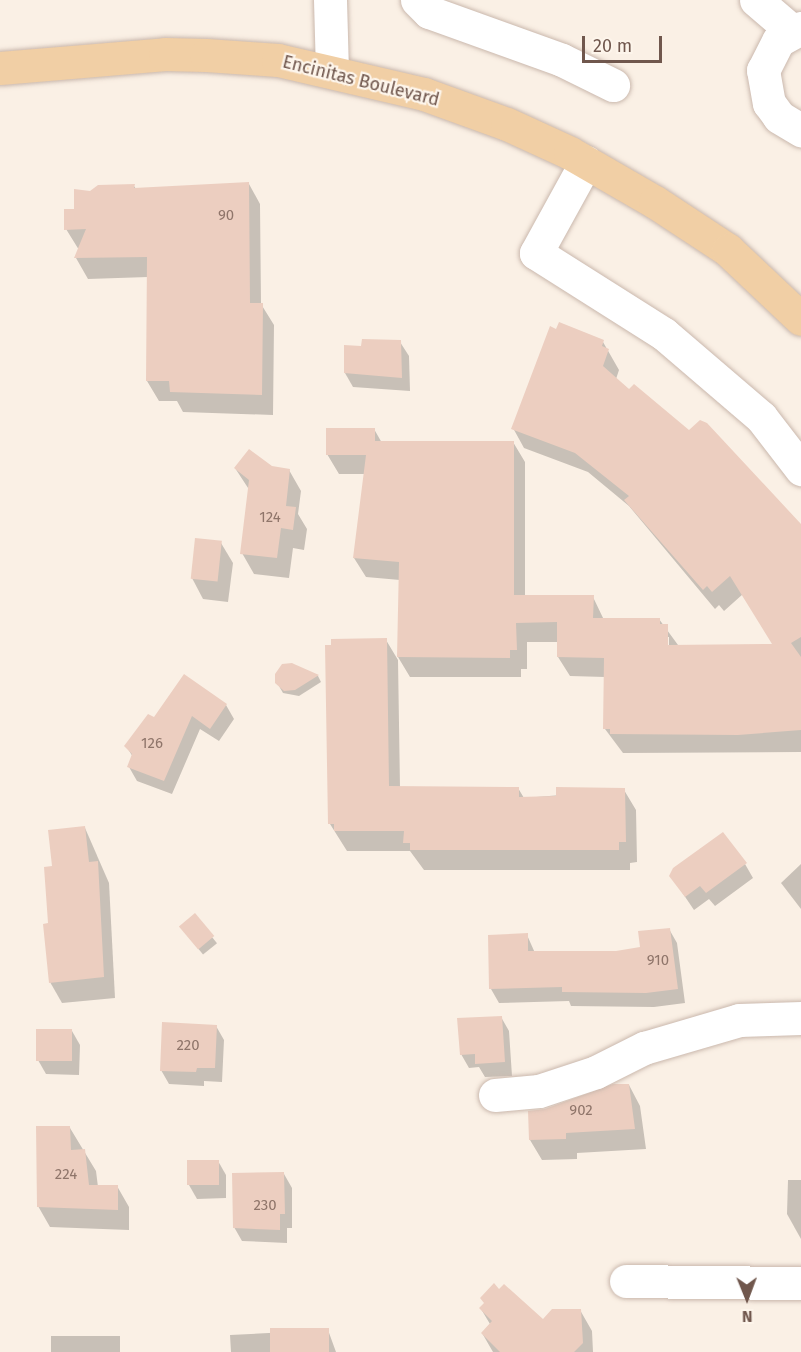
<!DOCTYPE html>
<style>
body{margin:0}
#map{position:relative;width:801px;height:1352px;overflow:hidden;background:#faf0e5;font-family:"Fira Sans",sans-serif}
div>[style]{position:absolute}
.shadow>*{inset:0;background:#0003;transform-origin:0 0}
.building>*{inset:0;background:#eccec0;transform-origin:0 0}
.roads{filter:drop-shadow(0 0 2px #cab8ad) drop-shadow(0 0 2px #cab8ad)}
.minor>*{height:33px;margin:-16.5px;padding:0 16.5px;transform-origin:16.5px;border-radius:16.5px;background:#fff}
.major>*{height:33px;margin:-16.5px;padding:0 16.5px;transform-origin:16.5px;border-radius:16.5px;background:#f1cfa5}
span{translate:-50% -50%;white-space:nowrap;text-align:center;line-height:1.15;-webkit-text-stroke:4.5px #fdf5eb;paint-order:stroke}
.number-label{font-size:15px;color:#8f756a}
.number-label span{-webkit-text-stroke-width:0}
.street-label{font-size:18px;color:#70574d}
.north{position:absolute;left:717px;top:1268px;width:60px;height:60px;-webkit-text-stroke:4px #fdf5eb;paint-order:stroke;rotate:179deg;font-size:16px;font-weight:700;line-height:24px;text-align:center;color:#70574d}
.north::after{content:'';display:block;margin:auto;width:21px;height:27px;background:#70574d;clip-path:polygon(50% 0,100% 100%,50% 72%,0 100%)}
.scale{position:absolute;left:582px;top:36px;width:80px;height:27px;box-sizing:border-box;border:3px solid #70574d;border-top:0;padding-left:8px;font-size:18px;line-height:21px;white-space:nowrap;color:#70574d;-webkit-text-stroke:4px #fdf5eb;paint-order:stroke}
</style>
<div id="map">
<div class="shadow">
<i style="clip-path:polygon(249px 184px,260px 204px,261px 304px,274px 325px,273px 415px,183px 412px,177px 401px,159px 401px,147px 381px,148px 277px,88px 279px,76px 258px,79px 250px,66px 229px,91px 192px,134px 186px,136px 189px)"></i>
<i style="clip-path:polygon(400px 342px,409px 356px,410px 391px,353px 387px,345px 373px,363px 348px)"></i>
<i style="clip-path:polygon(evenodd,603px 342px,619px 370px,616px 379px,801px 527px,801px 752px,623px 753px,605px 729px,605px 677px,570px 676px,558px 657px,558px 642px,527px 642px,527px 669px,521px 669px,521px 677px,410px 677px,398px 657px,400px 580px,366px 577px,354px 558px,365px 474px,339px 474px,327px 454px,374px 429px,382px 443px,513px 442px,525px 462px,525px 596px,593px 597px,604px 620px,659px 619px,678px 645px,774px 645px,743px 594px,724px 611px,719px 605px,715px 609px,629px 506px,588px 472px,524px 448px,513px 428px,603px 342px,666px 637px,669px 637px,669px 653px,666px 637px)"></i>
<i style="clip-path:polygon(235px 468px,289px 470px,301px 491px,298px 514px,307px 529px,304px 550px,293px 548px,289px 578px,254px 574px,242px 553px,250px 491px)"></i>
<i style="clip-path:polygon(221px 543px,233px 563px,228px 602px,203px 599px,192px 578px)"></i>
<i style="clip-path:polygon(386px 640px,398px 660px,400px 788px,518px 788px,524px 798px,624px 790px,636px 810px,637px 862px,630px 863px,630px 870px,424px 870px,410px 851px,347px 851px,330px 824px)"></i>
<i style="clip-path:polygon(292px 665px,318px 676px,321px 682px,299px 696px,283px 693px,279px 686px)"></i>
<i style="clip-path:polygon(226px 705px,234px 719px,219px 741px,200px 729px,172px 794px,137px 781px,129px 767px,133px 757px,126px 746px,155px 719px)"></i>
<i style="clip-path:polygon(85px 828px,109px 883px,115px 998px,62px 1003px,50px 982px,54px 867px)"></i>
<i style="clip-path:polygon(745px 864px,753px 878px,715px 906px,709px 899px,694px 910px,671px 876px)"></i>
<i style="clip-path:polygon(801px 864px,801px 909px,781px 883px)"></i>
<i style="left:195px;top:916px;width:35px;height:18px;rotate:51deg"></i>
<i style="clip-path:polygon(669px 929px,677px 943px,685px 1003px,654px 1007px,571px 1006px,569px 1001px,499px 1003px,491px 989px,527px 935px,535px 953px,616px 952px,641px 948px)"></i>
<i style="clip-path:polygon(501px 1017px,509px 1031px,512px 1076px,485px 1077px,479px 1067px,469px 1068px,461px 1054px)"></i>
<i style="clip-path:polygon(216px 1026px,224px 1040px,222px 1082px,204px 1081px,204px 1086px,169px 1084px,161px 1070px)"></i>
<i style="clip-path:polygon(72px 1031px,80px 1045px,79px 1075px,46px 1074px,38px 1060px)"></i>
<i style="clip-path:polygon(629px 1085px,640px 1106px,646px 1149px,577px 1153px,577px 1159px,542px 1160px,530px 1140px,545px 1110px)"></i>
<i style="clip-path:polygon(70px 1128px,96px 1171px,98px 1187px,117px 1186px,129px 1207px,129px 1230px,50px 1227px,38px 1206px)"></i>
<i style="clip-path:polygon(218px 1161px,226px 1175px,226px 1198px,197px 1199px,189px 1185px)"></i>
<i style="clip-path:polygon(284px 1174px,292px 1188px,292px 1228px,287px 1228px,287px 1243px,242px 1241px,234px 1227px)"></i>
<i style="clip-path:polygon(788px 1180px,801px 1180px,801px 1239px,787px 1214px)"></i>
<i style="clip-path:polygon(481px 1309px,543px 1321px,580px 1310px,592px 1331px,593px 1352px,493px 1352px,482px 1333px,490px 1324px)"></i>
<i style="clip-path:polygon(328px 1330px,336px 1352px,375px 1352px,231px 1352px,230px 1335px)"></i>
<i style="left:51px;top:1336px;width:69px;height:16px"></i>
</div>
<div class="building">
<i style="clip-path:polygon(249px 182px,250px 303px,263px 303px,262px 395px,170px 392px,169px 381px,146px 381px,147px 257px,74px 258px,86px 229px,64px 230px,64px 209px,74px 209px,74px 189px,90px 191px,98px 185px,135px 184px,134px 188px)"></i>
<i style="clip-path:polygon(559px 322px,604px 340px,602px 346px,609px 349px,603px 366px,629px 389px,634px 384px,689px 430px,700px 420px,707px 423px,801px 524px,801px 637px,791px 643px,801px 657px,801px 730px,738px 735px,610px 734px,610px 729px,603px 729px,604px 658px,557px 657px,557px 622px,516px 623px,517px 650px,510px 650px,510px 658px,397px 657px,399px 562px,353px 558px,366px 455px,326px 455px,326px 428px,375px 428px,375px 441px,514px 441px,514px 595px,594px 595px,593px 618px,660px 618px,660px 624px,668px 624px,668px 645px,772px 644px,730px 576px,712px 592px,707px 586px,703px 590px,624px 500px,629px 496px,575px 453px,511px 429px,550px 326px,556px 329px)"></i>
<i style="clip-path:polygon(362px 339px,401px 340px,402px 378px,344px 373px,344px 345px,361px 346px)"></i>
<i style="clip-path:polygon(249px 449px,272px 466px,290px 469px,286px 506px,296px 507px,293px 530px,281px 528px,277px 558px,240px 554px,249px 480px,234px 468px)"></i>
<i style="left:195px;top:538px;width:27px;height:41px;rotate:6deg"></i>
<i style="clip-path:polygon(387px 638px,389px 786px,519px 787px,519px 797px,556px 796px,556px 787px,625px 788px,626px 842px,619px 842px,619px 850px,410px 850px,410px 843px,403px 843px,404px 831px,334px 831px,334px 824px,328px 824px,325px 645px,331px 645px,331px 639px)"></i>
<i style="clip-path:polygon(292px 663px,294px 664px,319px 675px,295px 690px,284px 691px,275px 683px,275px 674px,282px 664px)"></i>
<i style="clip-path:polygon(184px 674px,227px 704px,210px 729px,192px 716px,164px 781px,127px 767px,132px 754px,124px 746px,148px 714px,154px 717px)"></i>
<i style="clip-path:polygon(85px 826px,89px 862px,98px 861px,104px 977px,49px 983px,43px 924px,48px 923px,44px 867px,52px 866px,48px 830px)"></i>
<i style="clip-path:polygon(723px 832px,747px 863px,706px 893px,700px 886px,685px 897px,669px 876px,673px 868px)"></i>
<i style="left:195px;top:913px;width:30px;height:21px;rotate:50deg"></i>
<i style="clip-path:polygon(670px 928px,678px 989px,646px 993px,562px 992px,562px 987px,489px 989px,488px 935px,528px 933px,528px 951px,616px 951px,640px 947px,638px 931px)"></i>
<i style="clip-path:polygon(502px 1016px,505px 1062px,475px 1064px,475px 1054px,460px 1055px,457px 1018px)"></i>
<i style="clip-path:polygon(162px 1022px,217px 1025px,215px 1068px,197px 1068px,196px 1072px,160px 1071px)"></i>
<i style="left:36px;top:1029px;width:36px;height:32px"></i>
<i style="clip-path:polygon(613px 1084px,629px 1084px,635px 1129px,566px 1133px,566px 1139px,529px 1140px,528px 1111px,545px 1109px)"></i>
<i style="clip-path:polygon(36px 1126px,70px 1126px,71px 1150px,85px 1149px,89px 1185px,118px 1185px,118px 1210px,37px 1207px)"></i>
<i style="left:219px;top:1160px;width:25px;height:32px;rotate:90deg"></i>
<i style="clip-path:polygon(284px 1172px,285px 1214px,280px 1214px,280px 1230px,233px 1228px,232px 1173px)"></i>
<i style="clip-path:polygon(494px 1283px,499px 1289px,504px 1284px,543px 1319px,552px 1309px,581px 1309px,583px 1343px,574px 1352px,500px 1352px,481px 1333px,492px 1321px,479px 1308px,484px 1303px,480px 1298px)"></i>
<i style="left:329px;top:1328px;width:24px;height:59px;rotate:90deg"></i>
</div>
<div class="roads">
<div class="minor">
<i style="left:330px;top:0;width:71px;rotate:88.4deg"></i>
<i style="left:417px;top:0;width:17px;rotate:45deg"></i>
<i style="left:429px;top:12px;width:141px;rotate:19.8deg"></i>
<i style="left:562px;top:60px;width:57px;rotate:26.1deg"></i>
<i style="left:756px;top:0;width:48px;rotate:40.7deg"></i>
<i style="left:801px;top:28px;width:26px;rotate:151deg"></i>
<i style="left:778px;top:41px;width:33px;rotate:117deg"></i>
<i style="left:763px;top:70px;width:34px;rotate:80deg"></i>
<i style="left:769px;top:103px;width:17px;rotate:54deg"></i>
<i style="left:779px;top:117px;width:26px;rotate:31deg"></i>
<i style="left:586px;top:162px;width:104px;rotate:118.8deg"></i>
<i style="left:536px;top:253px;width:151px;rotate:32.3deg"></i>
<i style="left:664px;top:334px;width:128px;rotate:40.6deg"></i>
<i style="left:761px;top:417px;width:66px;rotate:52.4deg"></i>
<i style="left:495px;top:1095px;width:44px;rotate:-5.2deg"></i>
<i style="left:539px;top:1091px;width:60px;rotate:-18.4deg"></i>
<i style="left:596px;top:1072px;width:54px;rotate:-26.6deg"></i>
<i style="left:644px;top:1048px;width:99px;rotate:-16.4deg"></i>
<i style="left:739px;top:1020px;width:62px;rotate:-1.8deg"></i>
<i style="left:626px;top:1281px;width:175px;rotate:0.7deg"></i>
</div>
<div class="major">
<i style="left:0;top:68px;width:166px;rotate:-4.8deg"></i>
<i style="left:165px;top:54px;width:41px;rotate:1.4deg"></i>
<i style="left:206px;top:55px;width:72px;rotate:4deg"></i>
<i style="left:278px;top:60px;width:150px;rotate:13.1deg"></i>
<i style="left:424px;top:94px;width:88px;rotate:19.9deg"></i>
<i style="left:507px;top:124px;width:69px;rotate:24.7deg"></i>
<i style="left:570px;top:153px;width:98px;rotate:30deg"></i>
<i style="left:655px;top:202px;width:87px;rotate:33.3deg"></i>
<i style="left:728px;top:250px;width:100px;rotate:43.4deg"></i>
</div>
</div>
<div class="number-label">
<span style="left:226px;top:216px">90</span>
<span style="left:270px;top:518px">124</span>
<span style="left:152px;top:744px">126</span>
<span style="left:658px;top:961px">910</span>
<span style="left:188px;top:1046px">220</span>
<span style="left:581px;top:1111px">902</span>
<span style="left:66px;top:1175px">224</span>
<span style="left:265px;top:1206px">230</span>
</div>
<div class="street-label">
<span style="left:361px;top:81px;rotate:14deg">Encinitas Boulevard</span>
</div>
<div class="north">N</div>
<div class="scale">20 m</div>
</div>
